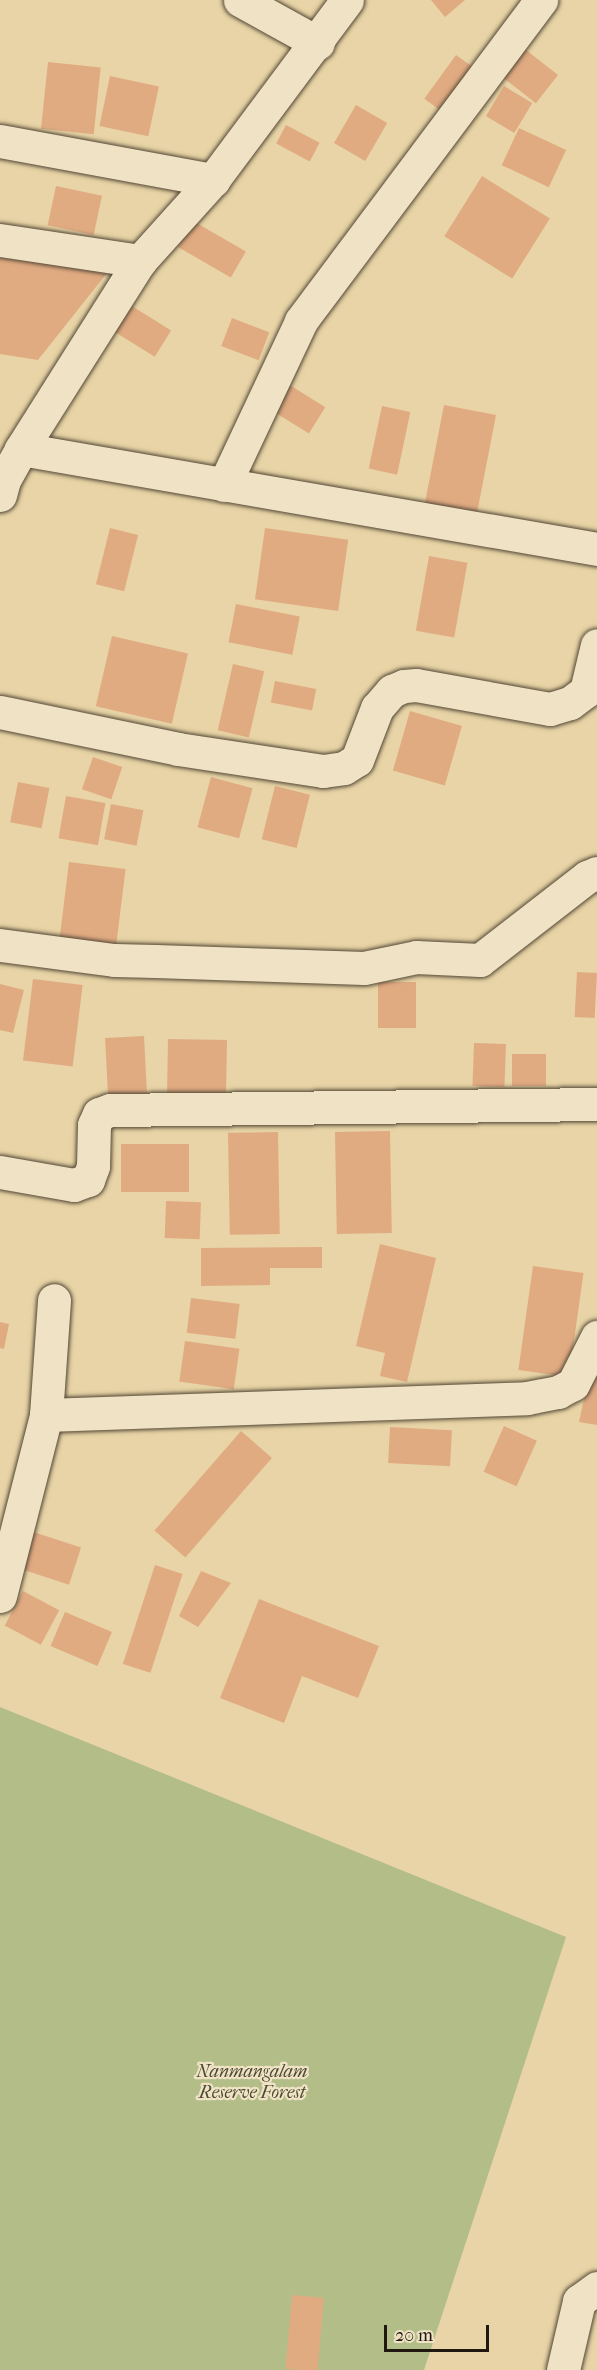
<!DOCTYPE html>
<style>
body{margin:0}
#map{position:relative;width:597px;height:2370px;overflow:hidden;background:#e8d4a6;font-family:"IM FELL French Canon",serif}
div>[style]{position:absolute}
.green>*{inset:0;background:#b3bd88}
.building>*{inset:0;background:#e1ab82;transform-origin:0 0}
.roads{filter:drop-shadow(0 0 2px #524736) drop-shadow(0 0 2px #524736)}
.street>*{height:33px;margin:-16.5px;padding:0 16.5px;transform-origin:16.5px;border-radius:16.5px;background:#f0e3c5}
span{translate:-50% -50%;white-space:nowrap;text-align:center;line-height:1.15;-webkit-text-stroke:4.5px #f0e3c5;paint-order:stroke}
.park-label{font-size:18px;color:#4c4a34;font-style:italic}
.scale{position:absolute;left:384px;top:2325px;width:105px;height:27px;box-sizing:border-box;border:3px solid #201810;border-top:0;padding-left:8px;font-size:18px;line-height:21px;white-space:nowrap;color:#201810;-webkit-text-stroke:4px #f0e3c5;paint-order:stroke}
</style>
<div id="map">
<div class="green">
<i style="clip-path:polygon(0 1707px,566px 1937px,424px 2370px,0 2370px)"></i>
</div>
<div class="building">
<i style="clip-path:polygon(431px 0,465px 0,445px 17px)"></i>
<i style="left:521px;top:46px;width:47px;height:36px;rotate:38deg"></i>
<i style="left:456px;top:55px;width:26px;height:54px;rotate:36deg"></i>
<i style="left:48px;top:62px;width:53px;height:67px;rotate:6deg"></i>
<i style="left:110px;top:76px;width:50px;height:51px;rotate:12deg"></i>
<i style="left:504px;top:86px;width:33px;height:35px;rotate:31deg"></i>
<i style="left:356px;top:105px;width:36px;height:44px;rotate:30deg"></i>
<i style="left:286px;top:125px;width:38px;height:21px;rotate:28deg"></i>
<i style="left:519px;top:128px;width:52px;height:41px;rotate:25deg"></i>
<i style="left:482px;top:176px;width:80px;height:71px;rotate:32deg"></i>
<i style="left:56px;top:186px;width:47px;height:40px;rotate:12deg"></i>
<i style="left:193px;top:221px;width:61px;height:30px;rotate:30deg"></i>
<i style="clip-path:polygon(0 257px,107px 273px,38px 360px,0 354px)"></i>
<i style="left:127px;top:303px;width:52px;height:31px;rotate:32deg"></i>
<i style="left:232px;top:318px;width:40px;height:30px;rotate:21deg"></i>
<i style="left:288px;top:384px;width:44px;height:31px;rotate:32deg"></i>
<i style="left:444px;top:405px;width:53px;height:106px;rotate:11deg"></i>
<i style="left:382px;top:406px;width:29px;height:64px;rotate:12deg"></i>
<i style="left:110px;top:528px;width:29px;height:58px;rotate:14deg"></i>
<i style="left:265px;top:528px;width:84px;height:72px;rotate:8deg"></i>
<i style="left:429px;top:556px;width:39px;height:76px;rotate:10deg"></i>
<i style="left:236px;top:604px;width:65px;height:39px;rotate:11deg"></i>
<i style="left:112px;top:636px;width:78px;height:72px;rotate:13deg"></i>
<i style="left:233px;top:664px;width:32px;height:68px;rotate:13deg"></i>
<i style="left:275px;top:681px;width:42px;height:22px;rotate:11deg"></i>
<i style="left:410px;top:711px;width:54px;height:62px;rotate:16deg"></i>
<i style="left:93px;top:757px;width:31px;height:34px;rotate:19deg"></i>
<i style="left:211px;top:777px;width:43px;height:52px;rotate:15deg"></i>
<i style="left:18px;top:782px;width:32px;height:41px;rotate:11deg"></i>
<i style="left:275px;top:786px;width:36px;height:55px;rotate:14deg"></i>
<i style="left:66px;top:796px;width:40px;height:43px;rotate:10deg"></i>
<i style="left:111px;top:804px;width:33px;height:36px;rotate:11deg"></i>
<i style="left:69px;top:862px;width:57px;height:79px;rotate:7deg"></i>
<i style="left:577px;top:972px;width:20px;height:45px;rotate:3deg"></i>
<i style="left:33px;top:979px;width:50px;height:82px;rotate:7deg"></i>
<i style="left:378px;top:982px;width:38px;height:46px"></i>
<i style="clip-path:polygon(0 984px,24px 990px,13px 1033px,0 1030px)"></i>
<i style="left:144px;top:1036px;width:61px;height:39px;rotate:87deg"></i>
<i style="left:168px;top:1039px;width:59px;height:58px;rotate:1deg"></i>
<i style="left:474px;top:1043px;width:32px;height:43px;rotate:2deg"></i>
<i style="left:512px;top:1054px;width:34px;height:32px"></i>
<i style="left:390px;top:1131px;width:102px;height:55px;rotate:89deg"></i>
<i style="left:278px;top:1132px;width:102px;height:50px;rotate:89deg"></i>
<i style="left:121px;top:1144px;width:68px;height:48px"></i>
<i style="left:166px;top:1201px;width:35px;height:37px;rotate:2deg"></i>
<i style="clip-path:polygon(380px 1244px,436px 1258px,407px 1382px,380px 1376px,385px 1353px,356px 1346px)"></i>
<i style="clip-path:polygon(322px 1247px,322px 1268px,270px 1268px,270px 1285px,201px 1286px,201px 1248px)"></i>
<i style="left:533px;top:1266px;width:51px;height:105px;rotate:8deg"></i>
<i style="left:191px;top:1298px;width:49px;height:35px;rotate:7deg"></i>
<i style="clip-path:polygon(0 1322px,9px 1324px,4px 1349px,0 1348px)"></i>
<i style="left:185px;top:1341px;width:55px;height:41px;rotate:8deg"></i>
<i style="clip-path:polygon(592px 1362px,597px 1363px,597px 1425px,579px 1422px)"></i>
<i style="left:504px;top:1426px;width:36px;height:50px;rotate:24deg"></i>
<i style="left:390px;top:1427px;width:62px;height:36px;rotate:3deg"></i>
<i style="left:241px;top:1431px;width:41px;height:132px;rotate:41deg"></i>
<i style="left:24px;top:1529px;width:60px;height:39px;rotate:18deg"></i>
<i style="left:155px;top:1565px;width:29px;height:104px;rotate:18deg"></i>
<i style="clip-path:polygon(201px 1571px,231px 1583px,198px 1627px,179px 1616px)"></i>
<i style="left:23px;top:1591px;width:41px;height:39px;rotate:28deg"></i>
<i style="clip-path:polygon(259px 1599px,379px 1646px,358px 1698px,302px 1676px,284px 1723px,220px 1698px)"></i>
<i style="left:65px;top:1612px;width:51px;height:37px;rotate:23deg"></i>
<i style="left:292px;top:2295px;width:32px;height:74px;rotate:5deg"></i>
</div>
<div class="roads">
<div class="street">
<i style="left:240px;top:0;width:89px;rotate:28.9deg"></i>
<i style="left:0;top:141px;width:217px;rotate:10.4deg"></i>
<i style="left:0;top:240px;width:142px;rotate:8.5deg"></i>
<i style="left:21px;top:449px;width:585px;rotate:9.85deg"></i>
<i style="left:224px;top:485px;width:181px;rotate:-64.8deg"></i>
<i style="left:301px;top:321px;width:401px;rotate:-53.2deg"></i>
<i style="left:0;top:495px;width:16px;rotate:-75deg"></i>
<i style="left:4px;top:480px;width:35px;rotate:-61deg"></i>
<i style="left:21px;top:449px;width:222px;rotate:-57.7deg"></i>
<i style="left:140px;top:261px;width:109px;rotate:-48deg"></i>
<i style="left:213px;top:180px;width:224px;rotate:-53.3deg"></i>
<i style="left:0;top:712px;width:182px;rotate:11.7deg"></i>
<i style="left:178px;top:749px;width:147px;rotate:8.6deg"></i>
<i style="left:323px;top:771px;width:21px;rotate:-8deg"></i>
<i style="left:344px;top:768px;width:15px;rotate:-32deg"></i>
<i style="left:357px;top:760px;width:56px;rotate:-69deg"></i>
<i style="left:377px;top:708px;width:23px;rotate:-49deg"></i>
<i style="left:392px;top:691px;width:13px;rotate:-23deg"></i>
<i style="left:404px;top:686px;width:12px;rotate:-5deg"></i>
<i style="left:416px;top:685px;width:136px;rotate:10.2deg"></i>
<i style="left:550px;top:709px;width:21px;rotate:-17deg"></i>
<i style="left:570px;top:703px;width:20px;rotate:-37deg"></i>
<i style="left:586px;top:691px;width:47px;rotate:-76.6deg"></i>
<i style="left:0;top:945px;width:115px;rotate:7.5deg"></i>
<i style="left:114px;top:960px;width:41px;rotate:1.4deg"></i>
<i style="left:155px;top:961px;width:209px;rotate:1.9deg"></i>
<i style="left:364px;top:968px;width:53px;rotate:-11.9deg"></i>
<i style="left:416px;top:957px;width:64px;rotate:2.7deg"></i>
<i style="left:480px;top:960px;width:135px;rotate:-37.8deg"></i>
<i style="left:587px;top:877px;width:11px;rotate:-22deg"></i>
<i style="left:0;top:1172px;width:75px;rotate:10deg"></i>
<i style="left:74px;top:1185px;width:15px;rotate:-20deg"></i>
<i style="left:88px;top:1180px;width:15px;rotate:-70deg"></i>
<i style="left:93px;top:1166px;width:41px;rotate:-88.6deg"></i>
<i style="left:94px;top:1125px;width:12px;rotate:-66deg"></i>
<i style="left:99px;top:1114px;width:12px;rotate:-20deg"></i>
<i style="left:110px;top:1110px;width:487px;rotate:-0.7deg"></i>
<i style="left:46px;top:1415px;width:115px;rotate:-86deg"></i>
<i style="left:0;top:1596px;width:187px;rotate:-75.7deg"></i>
<i style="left:46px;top:1415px;width:481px;rotate:-2deg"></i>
<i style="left:527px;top:1398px;width:32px;rotate:-11deg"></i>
<i style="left:558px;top:1392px;width:17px;rotate:-28deg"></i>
<i style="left:573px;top:1384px;width:53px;rotate:-62.9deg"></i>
<i style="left:563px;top:2370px;width:71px;rotate:-76.9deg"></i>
<i style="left:579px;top:2301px;width:22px;rotate:-36deg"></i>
</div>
</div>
<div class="park-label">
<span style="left:252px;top:2083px">Nanmangalam<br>Reserve Forest</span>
</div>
<div class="scale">20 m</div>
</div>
